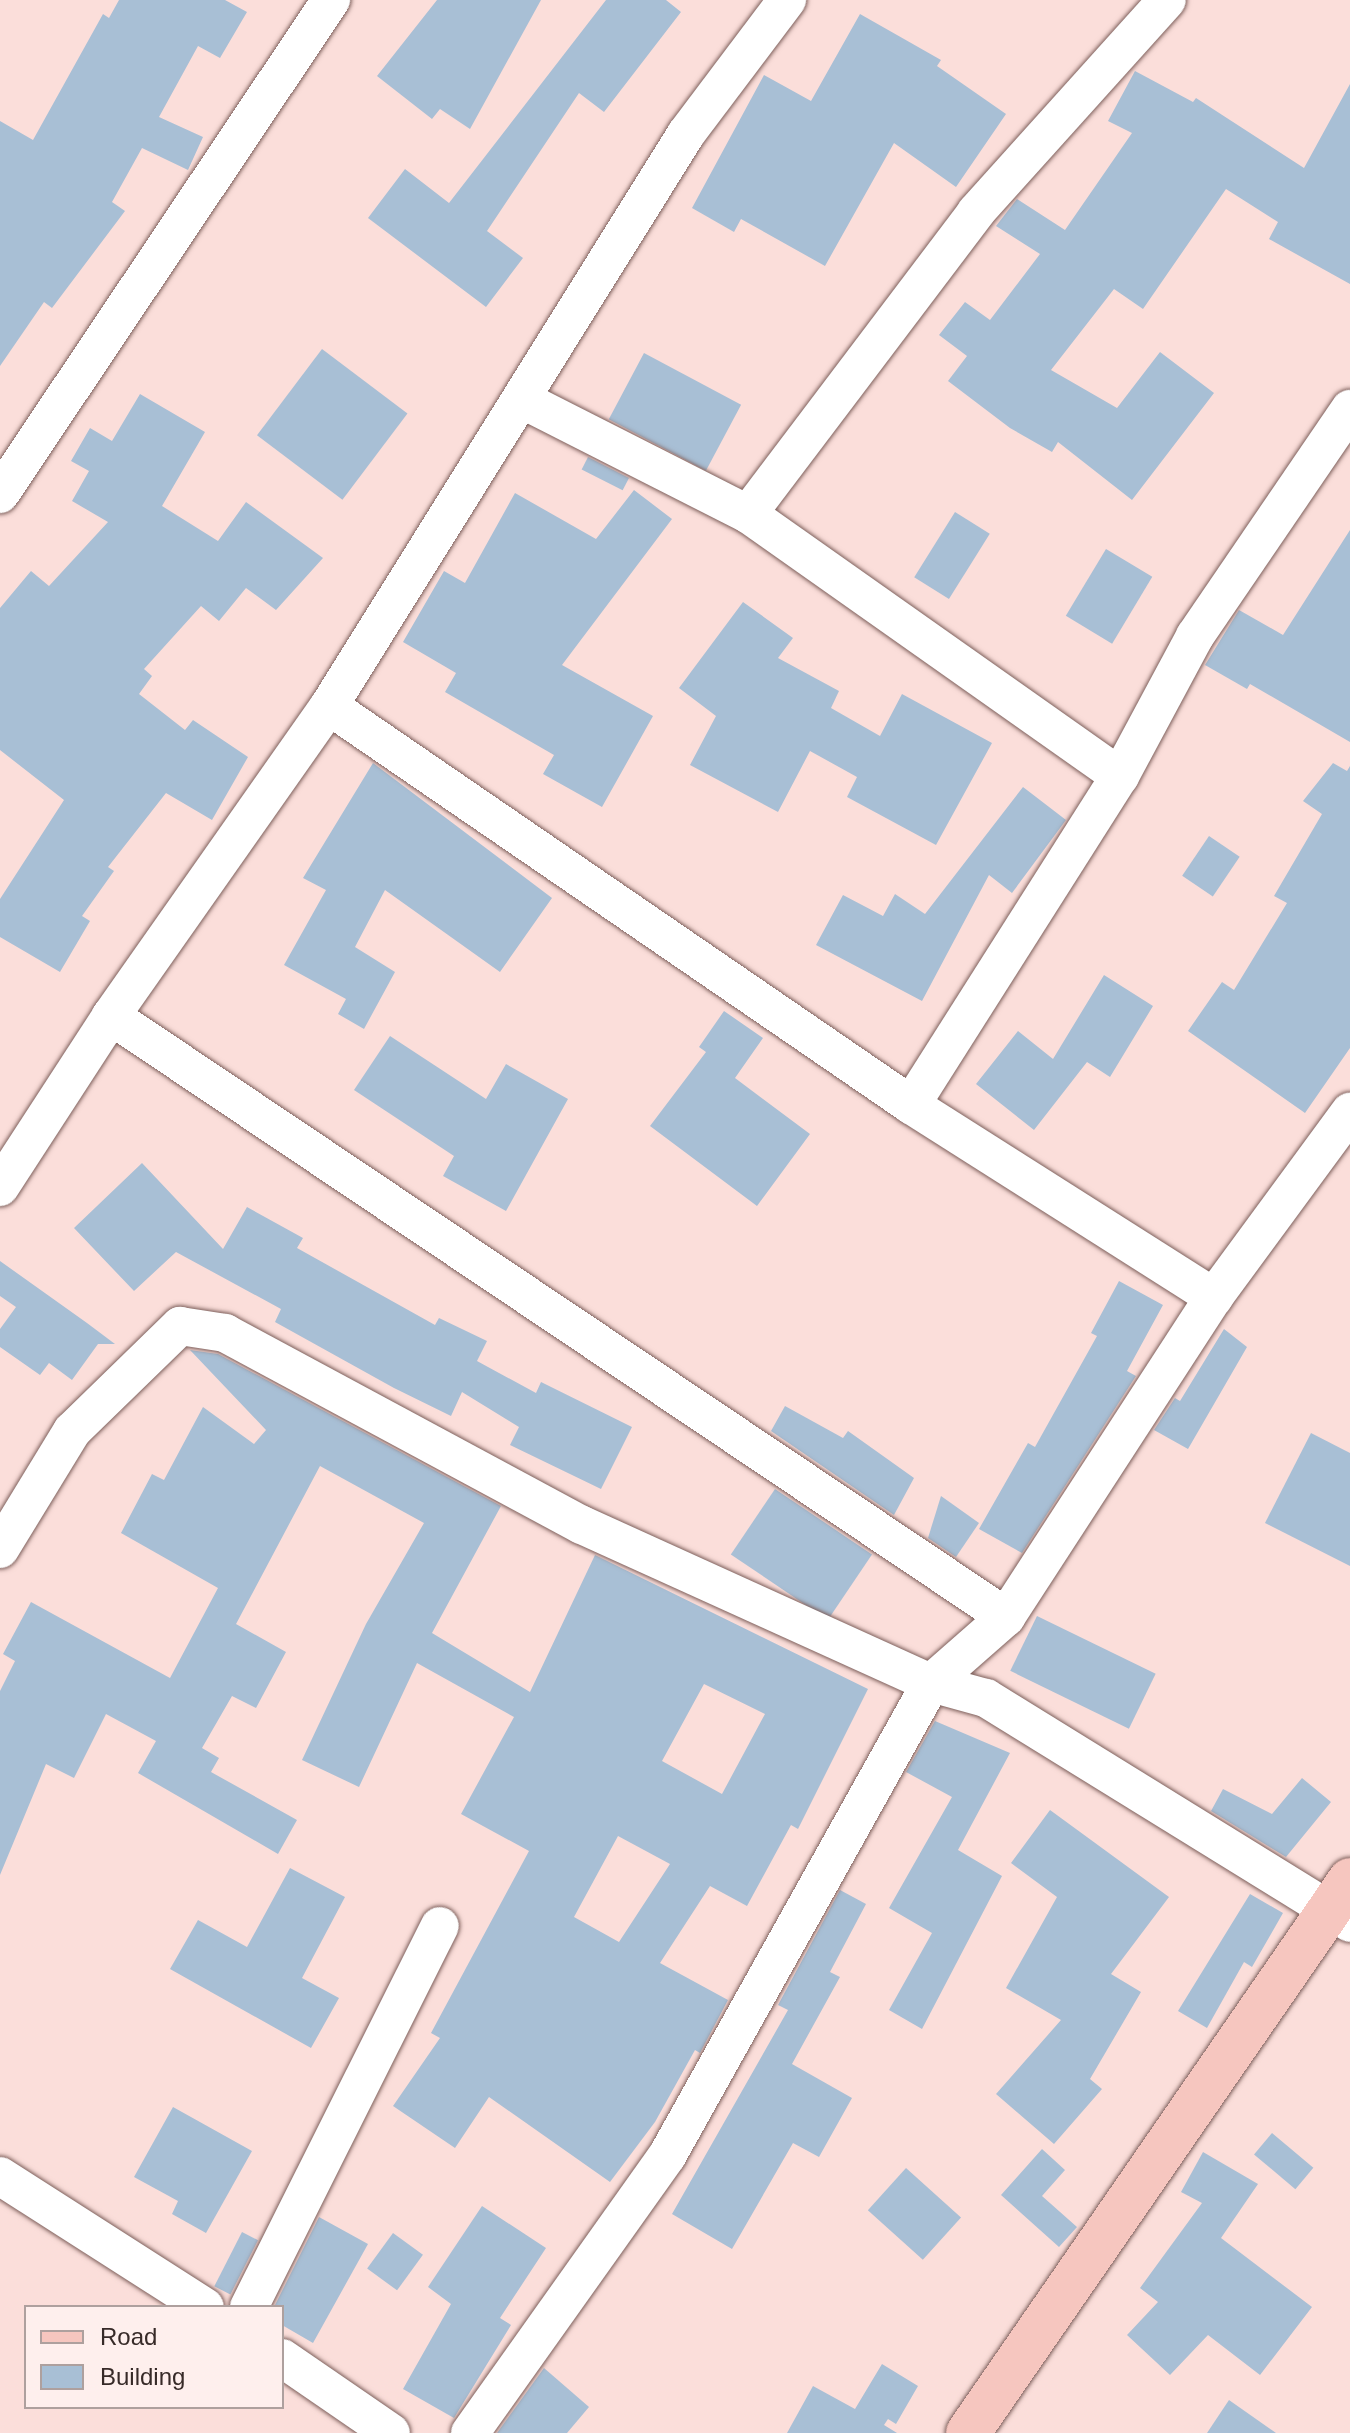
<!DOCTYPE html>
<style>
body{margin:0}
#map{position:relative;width:1350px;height:2433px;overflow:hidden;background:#fbdeda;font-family:Arial,sans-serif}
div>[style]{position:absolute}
.building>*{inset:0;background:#a8bfd5;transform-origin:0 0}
.roads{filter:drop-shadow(0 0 2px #7d5f5b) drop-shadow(0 0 2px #7d5f5b)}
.minor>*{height:38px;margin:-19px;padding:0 19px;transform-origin:19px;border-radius:19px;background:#fff}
.primary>*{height:44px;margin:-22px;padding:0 22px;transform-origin:22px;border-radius:22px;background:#f6c6bf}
span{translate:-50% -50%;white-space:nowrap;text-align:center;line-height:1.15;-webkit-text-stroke:8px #feefed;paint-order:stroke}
.legend{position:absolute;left:24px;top:2305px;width:260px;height:104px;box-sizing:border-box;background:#feefed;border:2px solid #aea09e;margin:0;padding:10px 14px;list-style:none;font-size:24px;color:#372a28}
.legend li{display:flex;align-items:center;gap:16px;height:40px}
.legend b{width:40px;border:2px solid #aea09e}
</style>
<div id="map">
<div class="building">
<i style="clip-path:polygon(119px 0,225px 0,247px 12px,220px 58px,198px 46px,159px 117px,203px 137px,188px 170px,142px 148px,112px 202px,125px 211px,52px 308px,44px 302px,0 366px,0 121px,33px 140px,103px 14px,109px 18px)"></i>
<i style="clip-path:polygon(437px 0,541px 0,470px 129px,440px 109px,432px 119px,377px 76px)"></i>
<i style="clip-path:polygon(606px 0,666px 0,681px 12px,604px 112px,579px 93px,487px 231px,523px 258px,486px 307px,368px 218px,405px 169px,449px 203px)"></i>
<i style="clip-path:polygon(860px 14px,941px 60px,937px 66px,1006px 114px,956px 187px,894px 143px,825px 266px,741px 219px,734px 232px,692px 208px,764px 75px,811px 101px)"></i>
<i style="clip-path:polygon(1135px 71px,1193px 102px,1196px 98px,1304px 168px,1350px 84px,1350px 284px,1269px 239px,1278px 222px,1226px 189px,1143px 309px,1114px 289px,1051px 370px,1117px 408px,1160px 352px,1214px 393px,1132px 500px,1058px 442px,1052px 452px,1010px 428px,948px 381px,967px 356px,939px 335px,965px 302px,990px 320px,1040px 254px,996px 226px,1017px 199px,1065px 230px,1132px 133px,1108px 121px)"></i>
<i style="left:322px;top:349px;width:107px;height:108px;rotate:37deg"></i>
<i style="left:644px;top:353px;width:110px;height:75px;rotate:28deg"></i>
<i style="clip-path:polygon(140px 394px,205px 432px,162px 506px,218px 541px,246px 502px,323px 558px,276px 610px,246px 588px,219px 621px,201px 606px,144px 669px,152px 676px,139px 694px,185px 730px,193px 720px,248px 757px,212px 820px,166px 793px,108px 867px,114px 871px,82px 916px,90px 921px,60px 972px,0 937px,0 899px,64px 800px,0 750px,0 608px,31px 571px,49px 586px,108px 522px,72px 501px,89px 471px,71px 461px,90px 428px,112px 441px)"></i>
<i style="left:588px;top:457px;width:46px;height:14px;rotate:27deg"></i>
<i style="clip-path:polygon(634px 490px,672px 519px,562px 665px,653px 716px,602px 807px,543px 774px,554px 755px,445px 692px,456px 673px,403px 642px,444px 571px,465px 583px,515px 493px,596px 539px)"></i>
<i style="left:955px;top:512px;width:41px;height:77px;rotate:32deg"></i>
<i style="clip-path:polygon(1350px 530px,1350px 742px,1250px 684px,1247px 689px,1205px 665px,1239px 610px,1283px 635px)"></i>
<i style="left:1106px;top:549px;width:54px;height:78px;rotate:31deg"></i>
<i style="clip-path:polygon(743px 602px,793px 638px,778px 658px,839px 691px,831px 708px,880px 736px,902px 694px,992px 743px,936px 845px,847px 797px,857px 777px,810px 751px,778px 812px,690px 765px,716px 716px,679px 688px)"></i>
<i style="clip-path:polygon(373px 763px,552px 898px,500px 972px,385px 890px,355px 947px,395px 972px,364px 1029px,338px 1014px,346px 999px,284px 965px,326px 890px,303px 878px)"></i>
<i style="clip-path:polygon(1333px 763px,1347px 771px,1350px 766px,1350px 1048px,1305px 1113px,1188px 1031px,1222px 982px,1234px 990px,1287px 903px,1274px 896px,1322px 814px,1303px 801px)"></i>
<i style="clip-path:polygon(1023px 787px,1066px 820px,1012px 893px,989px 875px,922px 1001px,816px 945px,843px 895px,883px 916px,895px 894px,925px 914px)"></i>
<i style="left:1209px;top:836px;width:37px;height:48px;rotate:34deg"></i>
<i style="clip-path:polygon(1104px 975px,1153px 1006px,1110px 1077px,1087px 1062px,1034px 1130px,976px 1084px,1018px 1031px,1053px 1059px)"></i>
<i style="clip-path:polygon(724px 1011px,763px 1038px,735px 1078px,810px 1134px,757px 1206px,650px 1126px,706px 1052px,699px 1047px)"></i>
<i style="clip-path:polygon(390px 1036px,486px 1099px,506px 1064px,568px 1099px,506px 1211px,443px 1176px,454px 1156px,354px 1090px)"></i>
<i style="clip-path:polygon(142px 1163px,223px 1249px,247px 1207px,303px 1238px,297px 1248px,435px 1325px,439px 1318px,487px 1341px,477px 1361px,536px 1393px,541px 1382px,632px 1427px,601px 1489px,510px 1445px,519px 1427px,462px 1392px,451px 1416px,394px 1388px,275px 1322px,281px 1309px,176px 1252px,134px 1291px,74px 1228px)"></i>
<i style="clip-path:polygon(0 1261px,87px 1323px,115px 1344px,98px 1344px,72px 1380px,49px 1363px,40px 1375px,0 1347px,0 1329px,16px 1307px,0 1296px)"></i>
<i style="clip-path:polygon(1119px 1281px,1163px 1305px,1127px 1371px,1136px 1376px,1022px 1553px,979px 1529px,1028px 1443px,1035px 1447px,1097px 1336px,1091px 1333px)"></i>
<i style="clip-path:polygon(1224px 1329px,1247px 1347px,1188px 1449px,1154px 1430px,1175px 1398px,1180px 1401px)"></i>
<i style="clip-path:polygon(evenodd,190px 1350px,218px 1354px,501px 1506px,432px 1633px,530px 1692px,595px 1555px,868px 1689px,798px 1829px,791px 1825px,747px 1906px,710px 1886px,660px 1963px,728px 2000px,700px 2053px,695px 2050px,655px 2122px,610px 2182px,489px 2097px,455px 2148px,393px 2106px,440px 2038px,431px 2033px,529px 1851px,461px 1814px,514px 1717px,417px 1663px,359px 1787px,302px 1760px,366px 1624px,424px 1523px,320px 1466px,236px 1624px,286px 1652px,256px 1708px,232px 1696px,202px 1748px,219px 1758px,211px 1772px,297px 1820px,278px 1854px,138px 1773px,156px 1741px,106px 1714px,74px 1778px,46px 1764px,0 1875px,0 1691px,15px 1661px,3px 1654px,31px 1602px,170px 1678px,218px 1588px,121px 1533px,152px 1474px,164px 1480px,203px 1407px,254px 1444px,266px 1430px,190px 1350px,704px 1684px,765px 1714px,722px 1794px,662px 1761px,704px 1684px,190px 1350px,618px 1836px,670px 1864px,619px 1942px,574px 1917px,618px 1836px)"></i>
<i style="clip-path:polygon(785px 1406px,843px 1438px,848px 1431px,914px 1478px,894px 1515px,771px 1431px)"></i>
<i style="clip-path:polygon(1311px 1433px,1350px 1453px,1350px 1566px,1265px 1523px)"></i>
<i style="left:775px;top:1489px;width:117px;height:79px;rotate:34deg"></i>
<i style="clip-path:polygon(941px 1496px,979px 1523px,956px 1557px,928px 1538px)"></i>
<i style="left:1037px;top:1616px;width:132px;height:61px;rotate:26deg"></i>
<i style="clip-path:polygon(935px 1721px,1010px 1753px,958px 1850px,1002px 1876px,922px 2029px,889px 2010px,932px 1933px,889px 1908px,952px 1797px,906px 1772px)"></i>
<i style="clip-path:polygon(1302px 1778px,1331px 1802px,1286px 1857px,1211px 1811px,1223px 1789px,1272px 1814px)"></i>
<i style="clip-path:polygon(1050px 1810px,1169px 1897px,1111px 1974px,1141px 1992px,1090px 2079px,1102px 2089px,1054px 2144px,996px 2094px,1061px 2020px,1006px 1988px,1057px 1897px,1011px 1863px)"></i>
<i style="clip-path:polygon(290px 1868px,345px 1897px,302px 1978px,339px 1998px,311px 2048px,170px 1969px,198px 1920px,247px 1947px)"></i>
<i style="clip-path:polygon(840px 1890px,866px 1904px,830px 1972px,840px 1977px,792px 2064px,852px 2098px,819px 2157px,793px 2143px,732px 2249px,672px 2214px,788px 2010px,778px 2005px)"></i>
<i style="clip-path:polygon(1250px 1894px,1283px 1913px,1252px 1967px,1244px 1962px,1207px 2028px,1178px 2011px)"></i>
<i style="clip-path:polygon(173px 2107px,252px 2151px,206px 2233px,172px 2214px,178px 2201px,134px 2177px)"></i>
<i style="left:1272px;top:2133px;width:54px;height:28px;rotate:40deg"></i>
<i style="clip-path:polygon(1042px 2149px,1065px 2170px,1042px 2196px,1077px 2227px,1059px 2247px,1001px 2195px)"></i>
<i style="clip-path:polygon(1203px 2152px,1258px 2184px,1221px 2238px,1312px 2307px,1260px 2375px,1208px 2335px,1170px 2375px,1127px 2335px,1158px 2302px,1140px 2288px,1202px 2203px,1181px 2192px)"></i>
<i style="left:906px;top:2168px;width:74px;height:57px;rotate:42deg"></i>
<i style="clip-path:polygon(482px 2206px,546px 2248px,500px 2318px,511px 2325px,454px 2418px,403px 2389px,451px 2304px,428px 2287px)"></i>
<i style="clip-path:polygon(319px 2217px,368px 2244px,313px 2343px,282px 2325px,282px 2307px,274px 2307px)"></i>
<i style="left:242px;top:2232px;width:18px;height:61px;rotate:27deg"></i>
<i style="left:393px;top:2233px;width:37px;height:44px;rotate:36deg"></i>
<i style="clip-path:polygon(882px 2364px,918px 2386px,896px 2424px,888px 2419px,884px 2425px,897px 2433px,787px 2433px,813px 2386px,855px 2409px)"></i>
<i style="clip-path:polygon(544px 2368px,589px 2407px,567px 2433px,497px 2433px)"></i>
<i style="clip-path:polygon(1229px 2400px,1276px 2433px,1207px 2433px)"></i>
</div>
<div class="roads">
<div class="minor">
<i style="left:523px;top:400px;width:252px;rotate:26.9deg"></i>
<i style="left:748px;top:514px;width:455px;rotate:35.2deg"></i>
<i style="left:0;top:494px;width:595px;rotate:-56.18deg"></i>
<i style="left:748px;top:514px;width:378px;rotate:-52.9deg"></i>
<i style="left:976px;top:212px;width:285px;rotate:-48deg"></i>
<i style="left:329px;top:706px;width:706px;rotate:34.43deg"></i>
<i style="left:911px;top:1105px;width:359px;rotate:32.4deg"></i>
<i style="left:111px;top:1016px;width:1078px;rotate:33.88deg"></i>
<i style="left:911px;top:1105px;width:390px;rotate:-57.6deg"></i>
<i style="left:1120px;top:776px;width:159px;rotate:-61.8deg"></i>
<i style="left:1195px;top:636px;width:275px;rotate:-55.7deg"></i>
<i style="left:0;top:1187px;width:204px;rotate:-57deg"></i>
<i style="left:111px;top:1016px;width:379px;rotate:-54.9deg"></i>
<i style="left:329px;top:706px;width:674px;rotate:-58.03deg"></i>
<i style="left:686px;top:134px;width:168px;rotate:-53deg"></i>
<i style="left:0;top:1549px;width:138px;rotate:-58.6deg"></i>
<i style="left:72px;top:1431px;width:151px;rotate:-44.2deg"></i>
<i style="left:180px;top:1326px;width:46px;rotate:8.8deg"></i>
<i style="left:225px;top:1333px;width:405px;rotate:28.3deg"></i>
<i style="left:582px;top:1525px;width:383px;rotate:24.4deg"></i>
<i style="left:931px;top:1683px;width:57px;rotate:15.3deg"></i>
<i style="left:986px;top:1698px;width:428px;rotate:31.7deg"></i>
<i style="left:0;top:2176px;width:243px;rotate:32.6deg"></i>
<i style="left:249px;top:2307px;width:426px;rotate:-63.4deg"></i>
<i style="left:282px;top:2358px;width:132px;rotate:34.5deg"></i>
<i style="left:470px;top:2433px;width:340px;rotate:-54.6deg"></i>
<i style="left:667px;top:2156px;width:542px;rotate:-60.83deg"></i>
<i style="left:931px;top:1683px;width:100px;rotate:-41.3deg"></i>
<i style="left:1006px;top:1617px;width:382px;rotate:-57deg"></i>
<i style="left:1214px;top:1297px;width:230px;rotate:-53.7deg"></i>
</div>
<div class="primary">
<i style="left:968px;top:2433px;width:672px;rotate:-55.36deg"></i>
</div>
</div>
<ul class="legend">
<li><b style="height:10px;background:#f6c6bf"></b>Road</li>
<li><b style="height:22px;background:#a8bfd5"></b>Building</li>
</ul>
</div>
